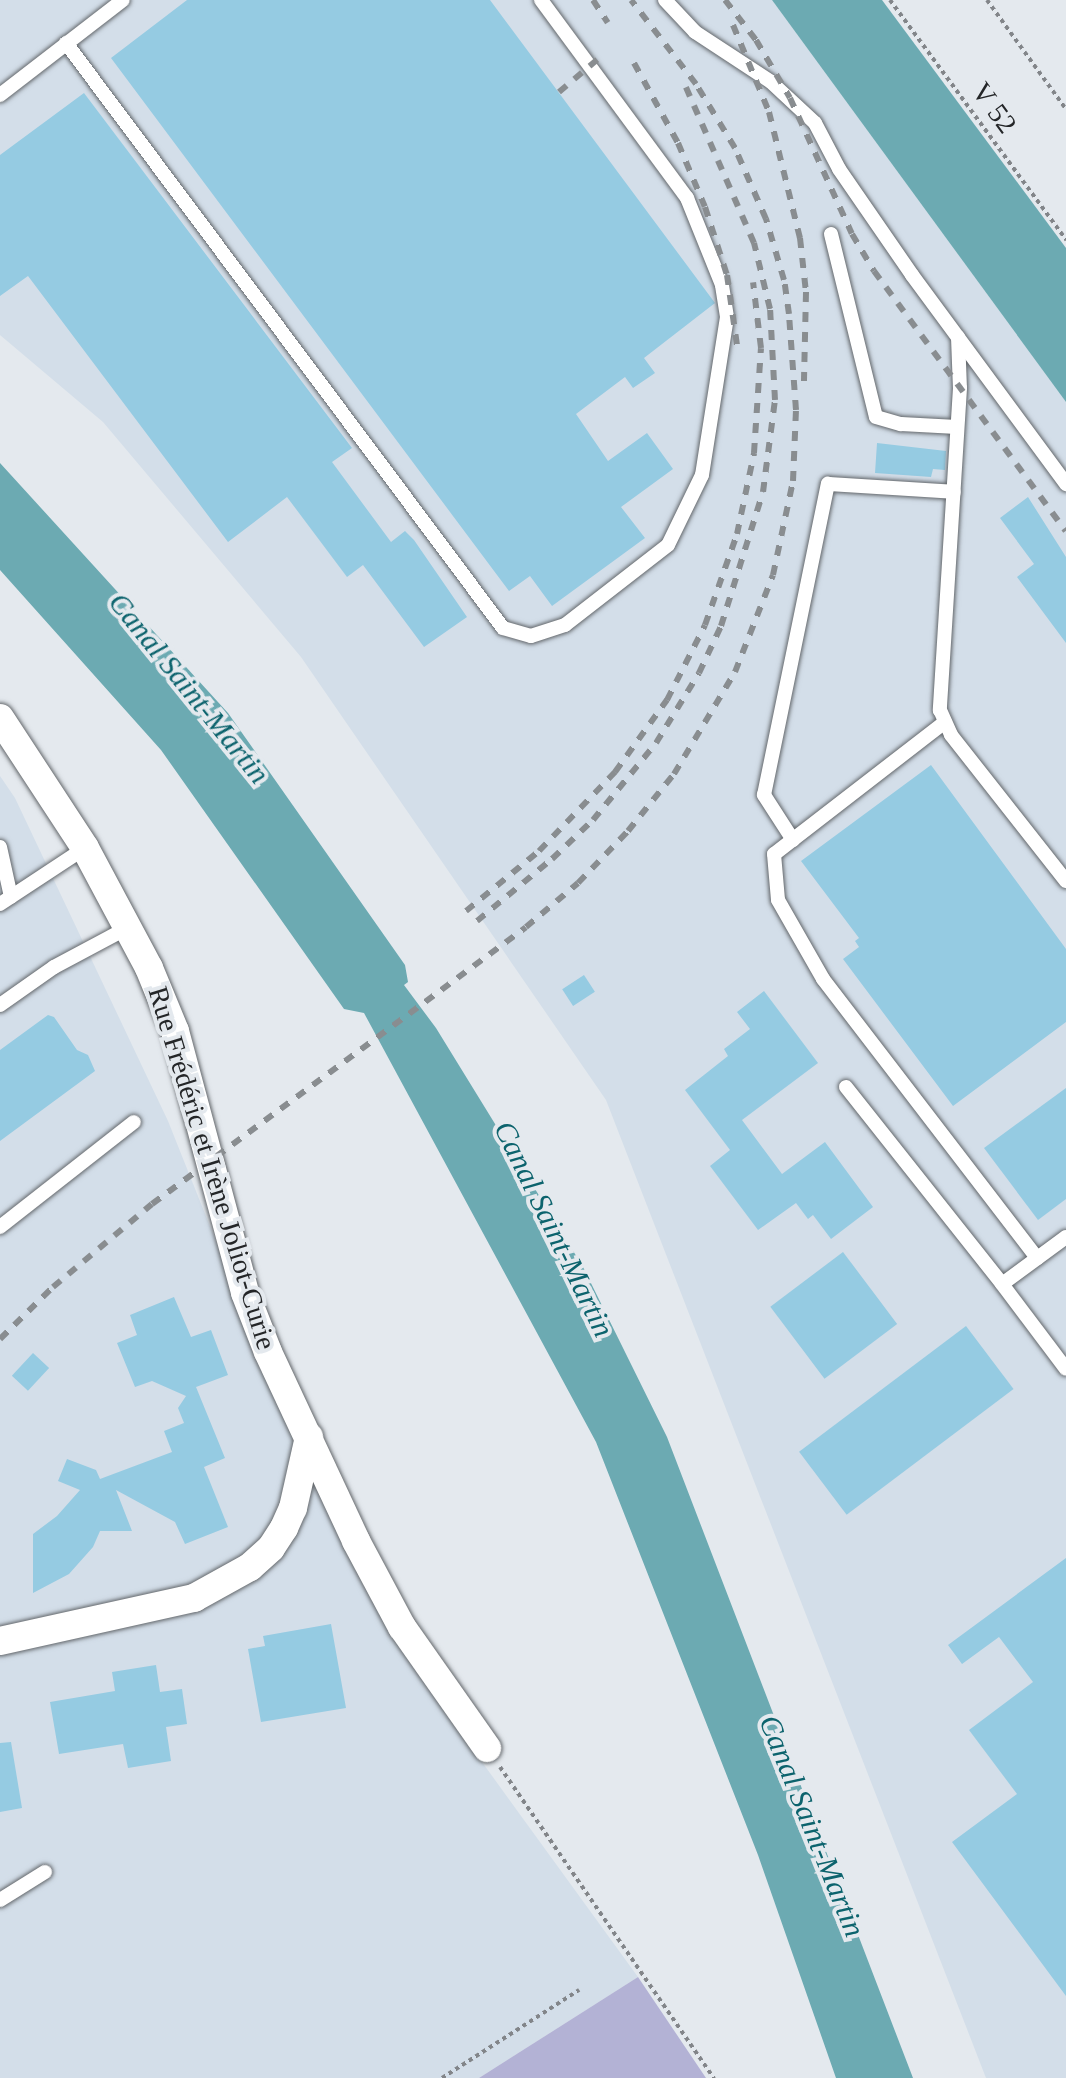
<!DOCTYPE html>
<meta charset="utf-8">
<style>
body{margin:0}
#map{position:relative;width:1066px;height:2078px;overflow:hidden;background:#e4e9ee;font-family:"Times New Roman",serif}
div>[style]{position:absolute}
.built>*{inset:0;background:#d3dee9}
.green>*{inset:0;background:#b3b2d5}
.water>*{inset:0;background:#6caab2}
.building>*{inset:0;background:#95cbe2;transform-origin:0 0}
.path>*{height:4px;margin-top:-2px;transform-origin:0;background:repeating-linear-gradient(90deg,#828589 0 4px,transparent 0 8px)}
.roads{filter:drop-shadow(0 0 2px #63676b) drop-shadow(0 0 2px #63676b)}
.lane>*{height:14px;margin:-7px;padding:0 7px;transform-origin:7px;border-radius:7px;background:#fff}
.street>*{height:28px;margin:-14px;padding:0 14px;transform-origin:14px;border-radius:14px;background:#fff}
.rail>*{height:6px;margin-top:-3px;transform-origin:0;background:repeating-linear-gradient(90deg,#898d90 0 10px,transparent 0 20px)}
span{translate:-50% -50%;white-space:nowrap;text-align:center;line-height:1.15;-webkit-text-stroke:8px #e4e9ee;paint-order:stroke}
.street-label{font-size:28px;color:#242628}
.water-label{font-size:30px;color:#0c636d;font-style:italic}
</style>
<div id="map">
<div class="built">
<i style="clip-path:polygon(0 0,772px 0,1066px 402px,1066px 2078px,986px 2078px,606px 1100px,301px 657px,103px 422px,0 335px)"></i>
<i style="clip-path:polygon(0 776px,15px 798px,168px 1121px,296px 1442px,421px 1678px,638px 1977px,479px 2078px,0 2078px)"></i>
</div>
<div class="green">
<i style="clip-path:polygon(638px 1977px,706px 2078px,479px 2078px)"></i>
</div>
<div class="water">
<i style="clip-path:polygon(772px 0,882px 0,1066px 248px,1066px 402px)"></i>
<i style="clip-path:polygon(0 463px,228px 713px,405px 965px,408px 982px,404px 985px,436px 1028px,583px 1267px,667px 1437px,913px 2078px,836px 2078px,758px 1855px,596px 1442px,364px 1013px,344px 1009px,161px 750px,0 570px)"></i>
</div>
<div class="building">
<i style="clip-path:polygon(187px 0,490px 0,715px 303px,644px 358px,655px 373px,633px 388px,625px 377px,576px 414px,608px 461px,647px 433px,673px 469px,621px 507px,645px 538px,552px 606px,530px 576px,509px 591px,111px 58px)"></i>
<i style="clip-path:polygon(84px 93px,352px 448px,332px 462px,391px 542px,405px 531px,414px 540px,467px 617px,424px 647px,363px 565px,347px 577px,287px 497px,228px 542px,28px 276px,0 296px,0 155px)"></i>
<i style="clip-path:polygon(877px 443px,946px 451px,945px 470px,933px 469px,931px 477px,875px 473px)"></i>
<i style="clip-path:polygon(1028px 497px,1066px 557px,1066px 643px,1017px 577px,1034px 564px,1000px 518px)"></i>
<i style="clip-path:polygon(931px 765px,1066px 949px,1066px 1022px,953px 1106px,843px 959px,859px 947px,855px 941px,859px 938px,801px 861px)"></i>
<i style="left:584px;top:975px;width:20px;height:26px;rotate:57deg"></i>
<i style="clip-path:polygon(764px 991px,818px 1063px,742px 1120px,782px 1174px,825px 1142px,873px 1207px,831px 1239px,813px 1215px,808px 1219px,796px 1203px,758px 1230px,710px 1166px,730px 1150px,685px 1090px,728px 1056px,724px 1049px,750px 1029px,737px 1012px)"></i>
<i style="clip-path:polygon(48px 1015px,54px 1017px,77px 1050px,88px 1055px,95px 1071px,0 1141px,0 1050px)"></i>
<i style="clip-path:polygon(1066px 1088px,1066px 1199px,1038px 1220px,984px 1148px)"></i>
<i style="left:843px;top:1252px;width:90px;height:91px;rotate:53deg"></i>
<i style="clip-path:polygon(174px 1297px,191px 1337px,211px 1330px,228px 1375px,196px 1387px,225px 1458px,204px 1467px,228px 1527px,185px 1544px,175px 1522px,116px 1490px,132px 1531px,100px 1531px,93px 1547px,69px 1574px,33px 1593px,33px 1534px,57px 1516px,80px 1490px,58px 1481px,67px 1459px,96px 1470px,100px 1479px,172px 1452px,164px 1431px,184px 1423px,178px 1408px,186px 1396px,152px 1381px,135px 1387px,117px 1343px,137px 1335px,130px 1315px)"></i>
<i style="left:966px;top:1326px;width:79px;height:209px;rotate:53deg"></i>
<i style="left:33px;top:1353px;width:22px;height:31px;rotate:43deg"></i>
<i style="clip-path:polygon(1066px 1558px,1066px 1996px,952px 1842px,1017px 1794px,969px 1730px,1033px 1682px,999px 1637px,962px 1664px,948px 1645px)"></i>
<i style="clip-path:polygon(331px 1624px,346px 1708px,261px 1722px,248px 1649px,265px 1646px,263px 1636px)"></i>
<i style="clip-path:polygon(156px 1665px,160px 1692px,182px 1689px,187px 1724px,166px 1727px,171px 1761px,128px 1768px,123px 1744px,59px 1754px,50px 1702px,115px 1691px,112px 1672px)"></i>
<i style="clip-path:polygon(11px 1742px,22px 1808px,0 1812px,0 1743px)"></i>
</div>
<div class="path">
<i style="left:890px;top:0;width:298px;rotate:53.7deg"></i>
<i style="left:987px;top:0;width:135px;rotate:54.1deg"></i>
<i style="left:500px;top:1767px;width:378px;rotate:55.5deg"></i>
<i style="left:442px;top:2078px;width:163px;rotate:-32.7deg"></i>
</div>
<div class="roads">
<div class="lane">
<i style="left:665px;top:0;width:44px;rotate:46.8deg"></i>
<i style="left:695px;top:32px;width:91px;rotate:33.3deg"></i>
<i style="left:771px;top:82px;width:60px;rotate:43deg"></i>
<i style="left:815px;top:123px;width:52px;rotate:62.4deg"></i>
<i style="left:839px;top:169px;width:129px;rotate:55.4deg"></i>
<i style="left:912px;top:275px;width:260px;rotate:53.6deg"></i>
<i style="left:66px;top:43px;width:730px;rotate:53.24deg"></i>
<i style="left:503px;top:628px;width:29px;rotate:16deg"></i>
<i style="left:531px;top:636px;width:36px;rotate:-18deg"></i>
<i style="left:565px;top:625px;width:130px;rotate:-37.8deg"></i>
<i style="left:668px;top:545px;width:78px;rotate:-64.1deg"></i>
<i style="left:702px;top:475px;width:160px;rotate:-81deg"></i>
<i style="left:727px;top:317px;width:32px;rotate:-99deg"></i>
<i style="left:722px;top:285px;width:94px;rotate:-111.9deg"></i>
<i style="left:687px;top:198px;width:246px;rotate:-126.4deg"></i>
<i style="left:0;top:95px;width:155px;rotate:-37.7deg"></i>
<i style="left:831px;top:234px;width:188px;rotate:76.2deg"></i>
<i style="left:876px;top:417px;width:26px;rotate:16deg"></i>
<i style="left:901px;top:424px;width:56px;rotate:3.1deg"></i>
<i style="left:958px;top:337px;width:51px;rotate:87.8deg"></i>
<i style="left:960px;top:388px;width:323px;rotate:93.6deg"></i>
<i style="left:940px;top:710px;width:27px;rotate:66deg"></i>
<i style="left:951px;top:735px;width:186px;rotate:51.8deg"></i>
<i style="left:945px;top:722px;width:216px;rotate:142.3deg"></i>
<i style="left:774px;top:854px;width:46px;rotate:85deg"></i>
<i style="left:778px;top:900px;width:91px;rotate:60.3deg"></i>
<i style="left:823px;top:979px;width:352px;rotate:52.5deg"></i>
<i style="left:793px;top:840px;width:54px;rotate:-122.8deg"></i>
<i style="left:764px;top:795px;width:318px;rotate:-78.4deg"></i>
<i style="left:828px;top:484px;width:126px;rotate:3.6deg"></i>
<i style="left:0;top:847px;width:51px;rotate:77.6deg"></i>
<i style="left:0;top:904px;width:102px;rotate:-33.4deg"></i>
<i style="left:0;top:1005px;width:66px;rotate:-35.1deg"></i>
<i style="left:54px;top:967px;width:85px;rotate:-28.1deg"></i>
<i style="left:846px;top:1087px;width:251px;rotate:51.6deg"></i>
<i style="left:0;top:1227px;width:170px;rotate:-38.1deg"></i>
<i style="left:1066px;top:1237px;width:79px;rotate:143.7deg"></i>
<i style="left:1002px;top:1284px;width:106px;rotate:53deg"></i>
<i style="left:0;top:1900px;width:53px;rotate:-31.9deg"></i>
</div>
<div class="street">
<i style="left:0;top:718px;width:155px;rotate:56.8deg"></i>
<i style="left:85px;top:848px;width:136px;rotate:61.9deg"></i>
<i style="left:149px;top:968px;width:68px;rotate:67.6deg"></i>
<i style="left:175px;top:1031px;width:271px;rotate:75deg"></i>
<i style="left:245px;top:1293px;width:63px;rotate:68.7deg"></i>
<i style="left:268px;top:1352px;width:208px;rotate:65deg"></i>
<i style="left:356px;top:1541px;width:98px;rotate:61.9deg"></i>
<i style="left:402px;top:1627px;width:148px;rotate:54.9deg"></i>
<i style="left:0;top:1641px;width:199px;rotate:-12.5deg"></i>
<i style="left:194px;top:1598px;width:64px;rotate:-29deg"></i>
<i style="left:250px;top:1567px;width:28px;rotate:-42deg"></i>
<i style="left:271px;top:1548px;width:24px;rotate:-57deg"></i>
<i style="left:284px;top:1528px;width:22px;rotate:-66deg"></i>
<i style="left:293px;top:1508px;width:73px;rotate:-77.3deg"></i>
</div>
</div>
<div class="rail">
<i style="left:593px;top:0;width:27px;rotate:57deg"></i>
<i style="left:725px;top:0;width:51px;rotate:52.2deg"></i>
<i style="left:756px;top:40px;width:67px;rotate:59.6deg"></i>
<i style="left:790px;top:98px;width:149px;rotate:65.5deg"></i>
<i style="left:852px;top:234px;width:43px;rotate:59.3deg"></i>
<i style="left:874px;top:271px;width:323px;rotate:53.6deg"></i>
<i style="left:733px;top:25px;width:94px;rotate:67.5deg"></i>
<i style="left:769px;top:112px;width:130px;rotate:76.2deg"></i>
<i style="left:800px;top:238px;width:54px;rotate:83.7deg"></i>
<i style="left:806px;top:292px;width:89px;rotate:91.3deg"></i>
<i style="left:634px;top:63px;width:91px;rotate:61.2deg"></i>
<i style="left:678px;top:143px;width:69px;rotate:67.1deg"></i>
<i style="left:705px;top:207px;width:71px;rotate:72.1deg"></i>
<i style="left:727px;top:275px;width:71px;rotate:81.9deg"></i>
<i style="left:559px;top:92px;width:51px;rotate:-40.2deg"></i>
<i style="left:466px;top:911px;width:94px;rotate:-39.4deg"></i>
<i style="left:539px;top:851px;width:110px;rotate:-46.1deg"></i>
<i style="left:615px;top:772px;width:89px;rotate:-54.2deg"></i>
<i style="left:667px;top:700px;width:84px;rotate:-63.1deg"></i>
<i style="left:705px;top:625px;width:96px;rotate:-70.6deg"></i>
<i style="left:737px;top:534px;width:83px;rotate:-78.1deg"></i>
<i style="left:754px;top:453px;width:105px;rotate:-86.2deg"></i>
<i style="left:761px;top:348px;width:66px;rotate:-96.9deg"></i>
<i style="left:477px;top:921px;width:97px;rotate:-39.6deg"></i>
<i style="left:552px;top:859px;width:57px;rotate:-43.6deg"></i>
<i style="left:593px;top:820px;width:99px;rotate:-50.7deg"></i>
<i style="left:656px;top:743px;width:82px;rotate:-58.4deg"></i>
<i style="left:699px;top:673px;width:52px;rotate:-64.9deg"></i>
<i style="left:721px;top:626px;width:140px;rotate:-72.6deg"></i>
<i style="left:763px;top:492px;width:93px;rotate:-82.6deg"></i>
<i style="left:775px;top:400px;width:91px;rotate:-93.1deg"></i>
<i style="left:770px;top:309px;width:68px;rotate:-103.6deg"></i>
<i style="left:754px;top:243px;width:170px;rotate:-113.6deg"></i>
<i style="left:0;top:1339px;width:74px;rotate:-44.5deg"></i>
<i style="left:53px;top:1287px;width:129px;rotate:-40deg"></i>
<i style="left:152px;top:1204px;width:465px;rotate:-36.5deg"></i>
<i style="left:526px;top:927px;width:68px;rotate:-40.2deg"></i>
<i style="left:578px;top:883px;width:72px;rotate:-46.1deg"></i>
<i style="left:628px;top:831px;width:73px;rotate:-51.1deg"></i>
<i style="left:674px;top:774px;width:119px;rotate:-59.1deg"></i>
<i style="left:735px;top:672px;width:104px;rotate:-68.6deg"></i>
<i style="left:773px;top:575px;width:96px;rotate:-78deg"></i>
<i style="left:793px;top:481px;width:71px;rotate:-87.6deg"></i>
<i style="left:796px;top:410px;width:96px;rotate:-94.2deg"></i>
<i style="left:789px;top:314px;width:34px;rotate:-98deg"></i>
<i style="left:784px;top:280px;width:64px;rotate:-106.4deg"></i>
<i style="left:766px;top:219px;width:77px;rotate:-113.6deg"></i>
<i style="left:735px;top:148px;width:75px;rotate:-121.4deg"></i>
<i style="left:696px;top:84px;width:106px;rotate:-127.7deg"></i>
</div>
<div class="street-label">
<span style="left:994px;top:108px;rotate:54deg">V 52</span>
<span style="left:212px;top:1168px;rotate:73deg">Rue Frédéric et Irène Joliot-Curie</span>
</div>
<div class="water-label">
<span style="left:189px;top:688px;rotate:51deg">Canal Saint-Martin</span>
<span style="left:554px;top:1229px;rotate:64deg">Canal Saint-Martin</span>
<span style="left:812px;top:1826px;rotate:68deg">Canal Saint-Martin</span>
</div>
</div>
